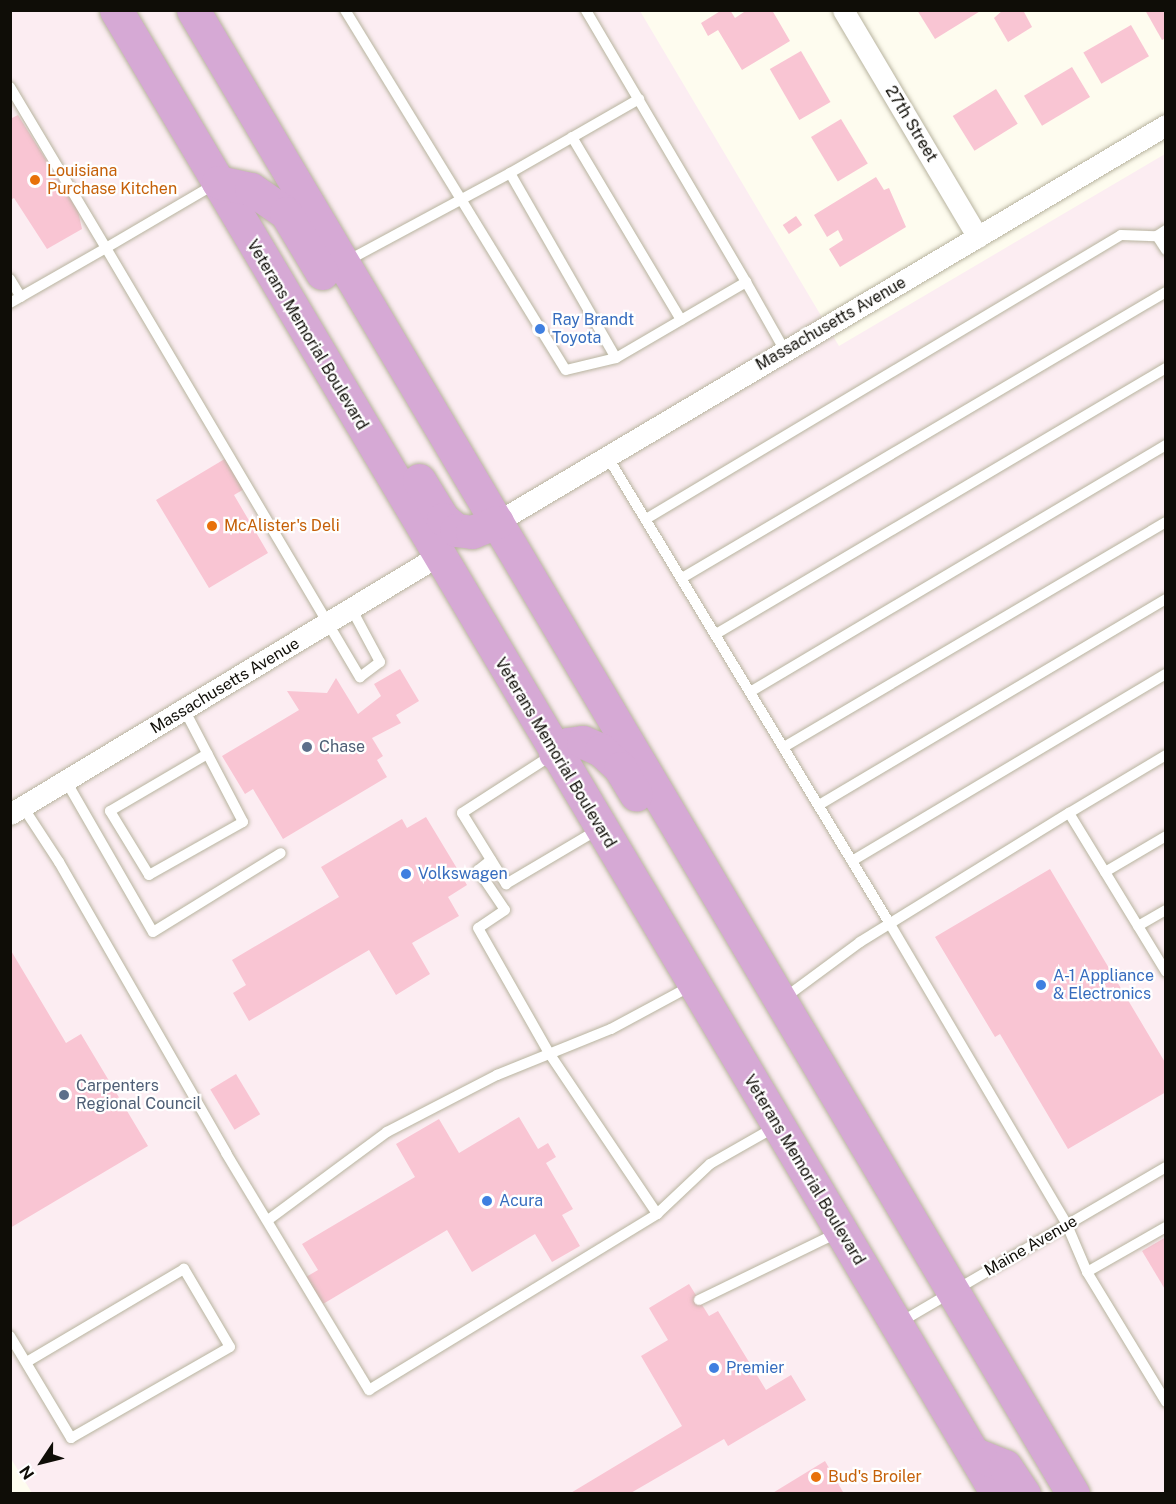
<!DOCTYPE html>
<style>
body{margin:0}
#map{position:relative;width:1176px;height:1504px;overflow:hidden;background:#fefcef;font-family:"Public Sans",sans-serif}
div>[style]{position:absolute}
.commercial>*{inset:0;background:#fcedf2}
.building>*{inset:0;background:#f9c5d3;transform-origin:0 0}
.roads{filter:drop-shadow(0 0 2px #b8b49f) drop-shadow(0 0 2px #b8b49f)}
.service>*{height:10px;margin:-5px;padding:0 5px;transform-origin:5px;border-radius:5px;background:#fff}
.minor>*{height:21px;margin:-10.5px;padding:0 10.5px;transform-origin:10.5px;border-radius:10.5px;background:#fff}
.primary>*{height:33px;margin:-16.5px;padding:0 16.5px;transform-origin:16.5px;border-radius:16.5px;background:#d6a9d5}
.dots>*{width:16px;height:16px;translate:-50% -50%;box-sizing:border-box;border:3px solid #fff;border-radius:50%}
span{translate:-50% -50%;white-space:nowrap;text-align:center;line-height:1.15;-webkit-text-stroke:4.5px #fff;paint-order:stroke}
.street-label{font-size:16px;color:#0f0d07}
.food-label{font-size:16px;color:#c56008}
.left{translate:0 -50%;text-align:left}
.shop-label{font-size:16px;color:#366cbe}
.service-label{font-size:16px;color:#4e5e75}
.frame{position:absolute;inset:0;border:12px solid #0f0d07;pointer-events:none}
.north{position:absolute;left:12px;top:1432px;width:60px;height:60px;-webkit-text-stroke:4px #fff;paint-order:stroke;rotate:235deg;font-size:16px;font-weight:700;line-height:24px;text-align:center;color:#0f0d07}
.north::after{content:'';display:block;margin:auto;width:21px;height:27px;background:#0f0d07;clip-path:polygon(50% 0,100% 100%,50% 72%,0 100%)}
</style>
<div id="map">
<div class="commercial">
<i style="clip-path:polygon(10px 11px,640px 11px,839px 346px,1165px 154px,1165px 1493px,32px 1493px,10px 1457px)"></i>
</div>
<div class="building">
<i style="clip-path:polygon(722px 10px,730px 10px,735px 18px,747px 10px,772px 10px,790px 41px,742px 70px,718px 30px,708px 36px,701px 23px)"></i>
<i style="clip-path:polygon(917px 10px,982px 10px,935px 39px)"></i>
<i style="clip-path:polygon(1003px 10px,1023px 10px,1032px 27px,1008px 42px,994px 18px)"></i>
<i style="clip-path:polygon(1145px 10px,1166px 10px,1166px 38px,1162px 40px)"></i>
<i style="left:1131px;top:25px;width:36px;height:55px;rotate:60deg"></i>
<i style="left:801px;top:51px;width:59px;height:36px;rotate:60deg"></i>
<i style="left:1072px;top:67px;width:35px;height:56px;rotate:59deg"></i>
<i style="left:996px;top:89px;width:41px;height:51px;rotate:58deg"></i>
<i style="clip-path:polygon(18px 115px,78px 211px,82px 229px,47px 249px,14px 198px,10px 200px,10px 119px)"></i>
<i style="left:841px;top:119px;width:52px;height:35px;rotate:59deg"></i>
<i style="clip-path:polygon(876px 177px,884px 190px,889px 188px,906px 227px,840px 267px,829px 249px,843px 240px,838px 230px,827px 237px,814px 215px)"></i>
<i style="left:796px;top:216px;width:11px;height:16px;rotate:56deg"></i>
<i style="clip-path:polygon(228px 457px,246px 488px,234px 495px,268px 553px,209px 588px,156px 500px)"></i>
<i style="clip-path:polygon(400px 669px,419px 701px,396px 715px,401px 723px,372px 738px,383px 756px,377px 760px,387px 777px,283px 839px,253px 789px,245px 794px,222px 756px,299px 710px,287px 691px,327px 693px,336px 678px,358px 714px,381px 696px,374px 684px)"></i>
<i style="clip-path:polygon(426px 817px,467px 885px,448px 897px,459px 916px,412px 943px,430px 974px,396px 995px,369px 950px,249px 1021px,233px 993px,246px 985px,232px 960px,339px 897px,321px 867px,402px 819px,407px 828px)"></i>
<i style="clip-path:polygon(1050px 869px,1166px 1064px,1166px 1092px,1068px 1149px,1000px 1034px,995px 1037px,935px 937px)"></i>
<i style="clip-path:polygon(10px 949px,66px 1043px,81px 1034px,148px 1146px,10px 1228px)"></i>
<i style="left:236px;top:1074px;width:47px;height:30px;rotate:59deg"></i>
<i style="clip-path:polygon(519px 1117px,538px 1149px,548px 1143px,556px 1157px,546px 1163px,573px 1209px,562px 1215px,580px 1246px,552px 1262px,535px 1234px,472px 1272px,447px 1230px,323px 1304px,306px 1277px,318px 1270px,302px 1244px,415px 1177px,396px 1144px,439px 1119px,459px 1153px)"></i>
<i style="clip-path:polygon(1166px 1237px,1166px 1291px,1142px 1251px)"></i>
<i style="clip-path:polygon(689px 1284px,709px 1316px,718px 1311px,766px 1390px,791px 1375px,806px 1400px,728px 1446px,724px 1439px,629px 1494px,569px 1494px,682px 1426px,641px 1356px,668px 1340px,649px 1308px)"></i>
<i style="clip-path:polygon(825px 1461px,843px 1492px,771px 1494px)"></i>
</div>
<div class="roads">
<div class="service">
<i style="left:345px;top:10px;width:422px;rotate:58.5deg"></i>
<i style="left:566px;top:370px;width:51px;rotate:-13.5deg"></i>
<i style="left:616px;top:358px;width:151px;rotate:-30.3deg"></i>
<i style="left:746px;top:282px;width:316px;rotate:-120.5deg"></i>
<i style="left:10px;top:87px;width:187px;rotate:59.2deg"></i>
<i style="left:106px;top:248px;width:111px;rotate:150.2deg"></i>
<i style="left:572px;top:137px;width:213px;rotate:59.2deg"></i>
<i style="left:510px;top:173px;width:149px;rotate:-29.8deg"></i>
<i style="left:215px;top:184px;width:126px;rotate:149.6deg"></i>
<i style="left:106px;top:248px;width:499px;rotate:59.4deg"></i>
<i style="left:360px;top:677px;width:25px;rotate:-37deg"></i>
<i style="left:380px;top:662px;width:61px;rotate:-118.2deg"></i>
<i style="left:1157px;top:236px;width:17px;rotate:57deg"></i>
<i style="left:345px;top:262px;width:187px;rotate:-28.3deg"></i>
<i style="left:510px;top:173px;width:213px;rotate:60.2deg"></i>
<i style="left:10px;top:279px;width:21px;rotate:59deg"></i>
<i style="left:746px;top:282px;width:79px;rotate:60.5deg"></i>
<i style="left:607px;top:456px;width:547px;rotate:58.84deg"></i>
<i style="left:890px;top:924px;width:349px;rotate:59.5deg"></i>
<i style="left:1067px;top:1225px;width:51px;rotate:66.9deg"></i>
<i style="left:1087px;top:1272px;width:152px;rotate:58.7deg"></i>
<i style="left:646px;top:519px;width:553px;rotate:-30.87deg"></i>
<i style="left:1121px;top:235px;width:36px;rotate:2deg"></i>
<i style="left:1157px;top:236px;width:11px;rotate:-34deg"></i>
<i style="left:682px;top:578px;width:562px;rotate:-30.58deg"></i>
<i style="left:716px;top:634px;width:523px;rotate:-30.59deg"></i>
<i style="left:750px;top:692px;width:484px;rotate:-30.7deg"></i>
<i style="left:185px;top:711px;width:125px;rotate:62.4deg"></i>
<i style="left:243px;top:822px;width:108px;rotate:150.6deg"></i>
<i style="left:149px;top:875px;width:75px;rotate:-121.4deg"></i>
<i style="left:110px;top:811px;width:113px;rotate:-30.4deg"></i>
<i style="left:784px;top:747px;width:443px;rotate:-30.5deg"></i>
<i style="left:552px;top:755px;width:107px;rotate:147.2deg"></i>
<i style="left:462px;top:813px;width:84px;rotate:58.2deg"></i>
<i style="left:506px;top:884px;width:108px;rotate:-30.6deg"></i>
<i style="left:1166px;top:755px;width:113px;rotate:149.1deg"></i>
<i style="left:1069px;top:813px;width:186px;rotate:58.6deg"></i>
<i style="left:66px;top:781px;width:174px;rotate:60.1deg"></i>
<i style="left:153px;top:932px;width:150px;rotate:-31.7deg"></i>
<i style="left:819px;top:805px;width:404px;rotate:-30.7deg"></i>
<i style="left:23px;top:807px;width:66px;rotate:56.8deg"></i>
<i style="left:59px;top:862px;width:336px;rotate:60.1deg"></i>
<i style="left:226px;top:1153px;width:277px;rotate:58.9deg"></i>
<i style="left:369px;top:1390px;width:338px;rotate:-31.4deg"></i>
<i style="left:657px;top:1214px;width:73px;rotate:-43.3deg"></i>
<i style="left:710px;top:1164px;width:75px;rotate:-29.6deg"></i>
<i style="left:491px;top:860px;width:16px;rotate:142deg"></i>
<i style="left:478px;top:870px;width:48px;rotate:56deg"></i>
<i style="left:505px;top:910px;width:32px;rotate:146deg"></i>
<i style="left:478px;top:928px;width:144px;rotate:60.4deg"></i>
<i style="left:549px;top:1053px;width:194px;rotate:56.1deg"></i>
<i style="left:852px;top:861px;width:365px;rotate:-30.8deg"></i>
<i style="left:1105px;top:872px;width:71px;rotate:-30.5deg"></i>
<i style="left:1138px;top:926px;width:32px;rotate:-30deg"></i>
<i style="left:783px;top:999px;width:96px;rotate:-36.5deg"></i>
<i style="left:860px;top:942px;width:246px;rotate:-31.7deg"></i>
<i style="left:268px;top:1220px;width:148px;rotate:-36.5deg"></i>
<i style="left:387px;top:1132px;width:124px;rotate:-27.4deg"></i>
<i style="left:497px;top:1075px;width:123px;rotate:-22deg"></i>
<i style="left:611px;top:1029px;width:91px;rotate:-28.3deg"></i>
<i style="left:1087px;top:1272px;width:91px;rotate:-29.7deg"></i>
<i style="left:699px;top:1300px;width:153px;rotate:-25.9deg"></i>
<i style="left:899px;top:1323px;width:309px;rotate:-30.3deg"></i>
<i style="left:10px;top:1336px;width:119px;rotate:59.1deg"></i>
<i style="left:71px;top:1438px;width:183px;rotate:-29.8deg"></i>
<i style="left:230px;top:1347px;width:91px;rotate:-120.5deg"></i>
<i style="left:184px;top:1269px;width:182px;rotate:149.4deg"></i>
</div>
<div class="minor">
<i style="left:843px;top:10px;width:264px;rotate:59.3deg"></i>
<i style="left:497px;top:522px;width:778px;rotate:-30.69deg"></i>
<i style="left:10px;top:814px;width:500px;rotate:-31.1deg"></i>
</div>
<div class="primary">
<i style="left:116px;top:10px;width:1726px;rotate:59.3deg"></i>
<i style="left:193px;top:10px;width:1725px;rotate:59.33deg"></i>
<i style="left:218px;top:182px;width:34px;rotate:12deg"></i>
<i style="left:251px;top:189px;width:42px;rotate:34.4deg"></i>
<i style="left:286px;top:213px;width:70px;rotate:59deg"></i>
<i style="left:419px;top:480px;width:46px;rotate:58.4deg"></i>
<i style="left:443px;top:519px;width:17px;rotate:40deg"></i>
<i style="left:456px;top:530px;width:16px;rotate:7deg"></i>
<i style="left:472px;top:532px;width:27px;rotate:-22deg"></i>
<i style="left:555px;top:753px;width:16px;rotate:-35deg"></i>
<i style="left:568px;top:744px;width:15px;rotate:-8deg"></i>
<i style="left:583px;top:742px;width:20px;rotate:24deg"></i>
<i style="left:601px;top:750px;width:26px;rotate:43deg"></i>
<i style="left:620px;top:768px;width:31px;rotate:59deg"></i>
<i style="left:975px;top:1454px;width:32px;rotate:22deg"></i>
<i style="left:1005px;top:1466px;width:34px;rotate:56deg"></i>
</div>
</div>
<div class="dots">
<i style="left:35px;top:180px;background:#e8710a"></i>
<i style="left:540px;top:329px;background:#3f7fe0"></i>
<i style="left:212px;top:526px;background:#e8710a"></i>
<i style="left:307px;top:747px;background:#5c6f8a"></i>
<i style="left:406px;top:874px;background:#3f7fe0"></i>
<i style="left:1041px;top:985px;background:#3f7fe0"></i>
<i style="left:64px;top:1095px;background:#5c6f8a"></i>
<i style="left:487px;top:1201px;background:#3f7fe0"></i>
<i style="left:714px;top:1368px;background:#3f7fe0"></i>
<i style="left:816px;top:1477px;background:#e8710a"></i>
</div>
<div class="street-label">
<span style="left:911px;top:124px;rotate:59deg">27th Street</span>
<span style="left:831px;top:324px;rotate:-30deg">Massachusetts Avenue</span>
<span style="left:307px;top:335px;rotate:59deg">Veterans Memorial Boulevard</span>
<span style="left:225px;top:686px;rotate:-31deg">Massachusetts Avenue</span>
<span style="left:555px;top:753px;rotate:59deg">Veterans Memorial Boulevard</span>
<span style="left:804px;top:1170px;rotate:59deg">Veterans Memorial Boulevard</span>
<span style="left:1031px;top:1246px;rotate:-30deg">Maine Avenue</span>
</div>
<div class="food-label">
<span class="left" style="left:47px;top:180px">Louisiana<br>Purchase Kitchen</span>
<span class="left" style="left:224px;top:526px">McAlister's Deli</span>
<span class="left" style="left:828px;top:1477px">Bud's Broiler</span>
</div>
<div class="shop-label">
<span class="left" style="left:552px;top:329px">Ray Brandt<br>Toyota</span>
<span class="left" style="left:418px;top:874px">Volkswagen</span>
<span class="left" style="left:1053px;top:985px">A-1 Appliance<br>&amp; Electronics</span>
<span class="left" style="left:499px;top:1201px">Acura</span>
<span class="left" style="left:726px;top:1368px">Premier</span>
</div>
<div class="service-label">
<span class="left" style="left:319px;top:747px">Chase</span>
<span class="left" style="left:76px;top:1095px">Carpenters<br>Regional Council</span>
</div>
<div class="frame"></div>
<div class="north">N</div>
</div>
